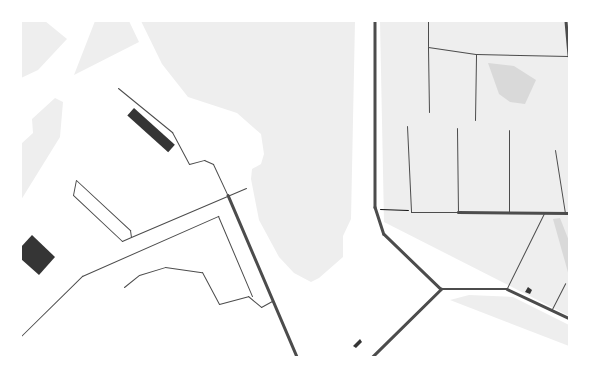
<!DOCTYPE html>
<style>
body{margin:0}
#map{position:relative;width:590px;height:378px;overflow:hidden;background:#fff;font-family:"Alegreya Sans",sans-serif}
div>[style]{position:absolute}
.green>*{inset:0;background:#eee}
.water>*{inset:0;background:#d9d9d9}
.building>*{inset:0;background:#353535;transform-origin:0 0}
.path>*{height:1px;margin:-0.5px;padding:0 0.5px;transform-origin:0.5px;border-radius:0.5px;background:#111}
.service>*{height:1px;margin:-0.5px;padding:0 0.5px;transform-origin:0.5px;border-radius:0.5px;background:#4c4c4c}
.minor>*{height:2.5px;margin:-1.25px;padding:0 1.25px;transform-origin:1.25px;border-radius:1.25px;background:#4c4c4c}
span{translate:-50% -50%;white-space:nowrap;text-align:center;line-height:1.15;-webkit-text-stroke:4px #fff;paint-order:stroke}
.frame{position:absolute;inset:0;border:22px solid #fff;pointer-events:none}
</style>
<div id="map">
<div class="green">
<i style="clip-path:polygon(21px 21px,45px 21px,67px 39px,38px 70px,21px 78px)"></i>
<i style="clip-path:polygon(95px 21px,129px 21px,139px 42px,74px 75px)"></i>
<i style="clip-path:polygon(141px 21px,355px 21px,351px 219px,343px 236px,343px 257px,319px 278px,311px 282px,294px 273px,279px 257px,259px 220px,251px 179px,252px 169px,261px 164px,264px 154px,261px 134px,237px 113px,188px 97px,162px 64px)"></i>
<i style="clip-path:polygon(380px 21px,569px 21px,569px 316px,384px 222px)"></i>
<i style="clip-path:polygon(55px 98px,63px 102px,60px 137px,21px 200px,21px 144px,33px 133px,32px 119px)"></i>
<i style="clip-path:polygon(469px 295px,513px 297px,569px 325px,569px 346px,450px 300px)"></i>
</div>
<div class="water">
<i style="clip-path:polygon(488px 63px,514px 66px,536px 80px,525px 104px,510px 102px,499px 94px)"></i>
<i style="clip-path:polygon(560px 218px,569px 241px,569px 276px,553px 219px)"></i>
</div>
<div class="building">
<i style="left:134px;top:108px;width:55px;height:10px;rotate:42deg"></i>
<i style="clip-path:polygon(32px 235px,55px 257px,39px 275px,21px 259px,21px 247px)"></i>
<i style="clip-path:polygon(528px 287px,532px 290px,530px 294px,525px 292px)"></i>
<i style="clip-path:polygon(360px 339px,362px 342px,356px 348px,353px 346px)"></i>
</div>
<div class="path">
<i style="left:380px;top:209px;width:28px;rotate:2deg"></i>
</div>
<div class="service">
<i style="left:428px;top:46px;width:25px;rotate:-90deg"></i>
<i style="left:118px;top:88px;width:70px;rotate:39.2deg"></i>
<i style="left:172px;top:132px;width:36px;rotate:62deg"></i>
<i style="left:189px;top:164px;width:16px;rotate:-15deg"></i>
<i style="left:204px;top:160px;width:10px;rotate:24deg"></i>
<i style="left:213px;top:164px;width:33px;rotate:65deg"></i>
<i style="left:429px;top:112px;width:65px;rotate:-90.9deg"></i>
<i style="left:428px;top:47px;width:48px;rotate:8.5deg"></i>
<i style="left:475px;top:120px;width:66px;rotate:-89.1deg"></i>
<i style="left:476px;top:54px;width:92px;rotate:1.2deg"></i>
<i style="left:568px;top:56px;width:9px;rotate:84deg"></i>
<i style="left:407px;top:126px;width:86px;rotate:87.3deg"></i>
<i style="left:411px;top:212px;width:47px"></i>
<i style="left:458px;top:212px;width:84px;rotate:-90.7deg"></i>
<i style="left:509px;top:130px;width:82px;rotate:90deg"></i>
<i style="left:555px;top:150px;width:64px;rotate:81deg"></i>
<i style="left:131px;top:237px;width:10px;rotate:156deg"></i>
<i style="left:122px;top:241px;width:67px;rotate:-136.8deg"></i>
<i style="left:73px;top:195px;width:15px;rotate:-79deg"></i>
<i style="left:76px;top:180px;width:74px;rotate:42.8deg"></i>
<i style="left:130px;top:230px;width:7px;rotate:82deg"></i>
<i style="left:131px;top:237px;width:125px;rotate:-23.1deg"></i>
<i style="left:124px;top:287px;width:19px;rotate:-39deg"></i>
<i style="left:139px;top:275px;width:27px;rotate:-17deg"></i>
<i style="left:165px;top:267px;width:37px;rotate:8deg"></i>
<i style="left:202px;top:272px;width:36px;rotate:62deg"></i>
<i style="left:219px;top:304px;width:30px;rotate:-15deg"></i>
<i style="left:248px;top:296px;width:17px;rotate:40deg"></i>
<i style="left:261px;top:307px;width:13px;rotate:-29deg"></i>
<i style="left:507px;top:288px;width:84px;rotate:-63.7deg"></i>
<i style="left:552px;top:309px;width:29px;rotate:-63deg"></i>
<i style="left:21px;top:336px;width:86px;rotate:-44.5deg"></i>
<i style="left:82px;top:276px;width:149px;rotate:-23.8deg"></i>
<i style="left:218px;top:216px;width:87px;rotate:67deg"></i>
</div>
<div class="minor">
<i style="left:375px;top:21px;width:186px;rotate:90deg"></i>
<i style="left:375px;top:207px;width:28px;rotate:72deg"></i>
<i style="left:384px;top:234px;width:79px;rotate:44deg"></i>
<i style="left:441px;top:289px;width:66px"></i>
<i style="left:507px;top:289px;width:68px;rotate:25.1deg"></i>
<i style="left:566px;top:21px;width:35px;rotate:85deg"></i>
<i style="left:228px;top:195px;width:176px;rotate:66.9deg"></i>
<i style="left:458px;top:212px;width:111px;rotate:0.5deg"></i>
<i style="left:372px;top:357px;width:97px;rotate:-44.6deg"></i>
</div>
<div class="frame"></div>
</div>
